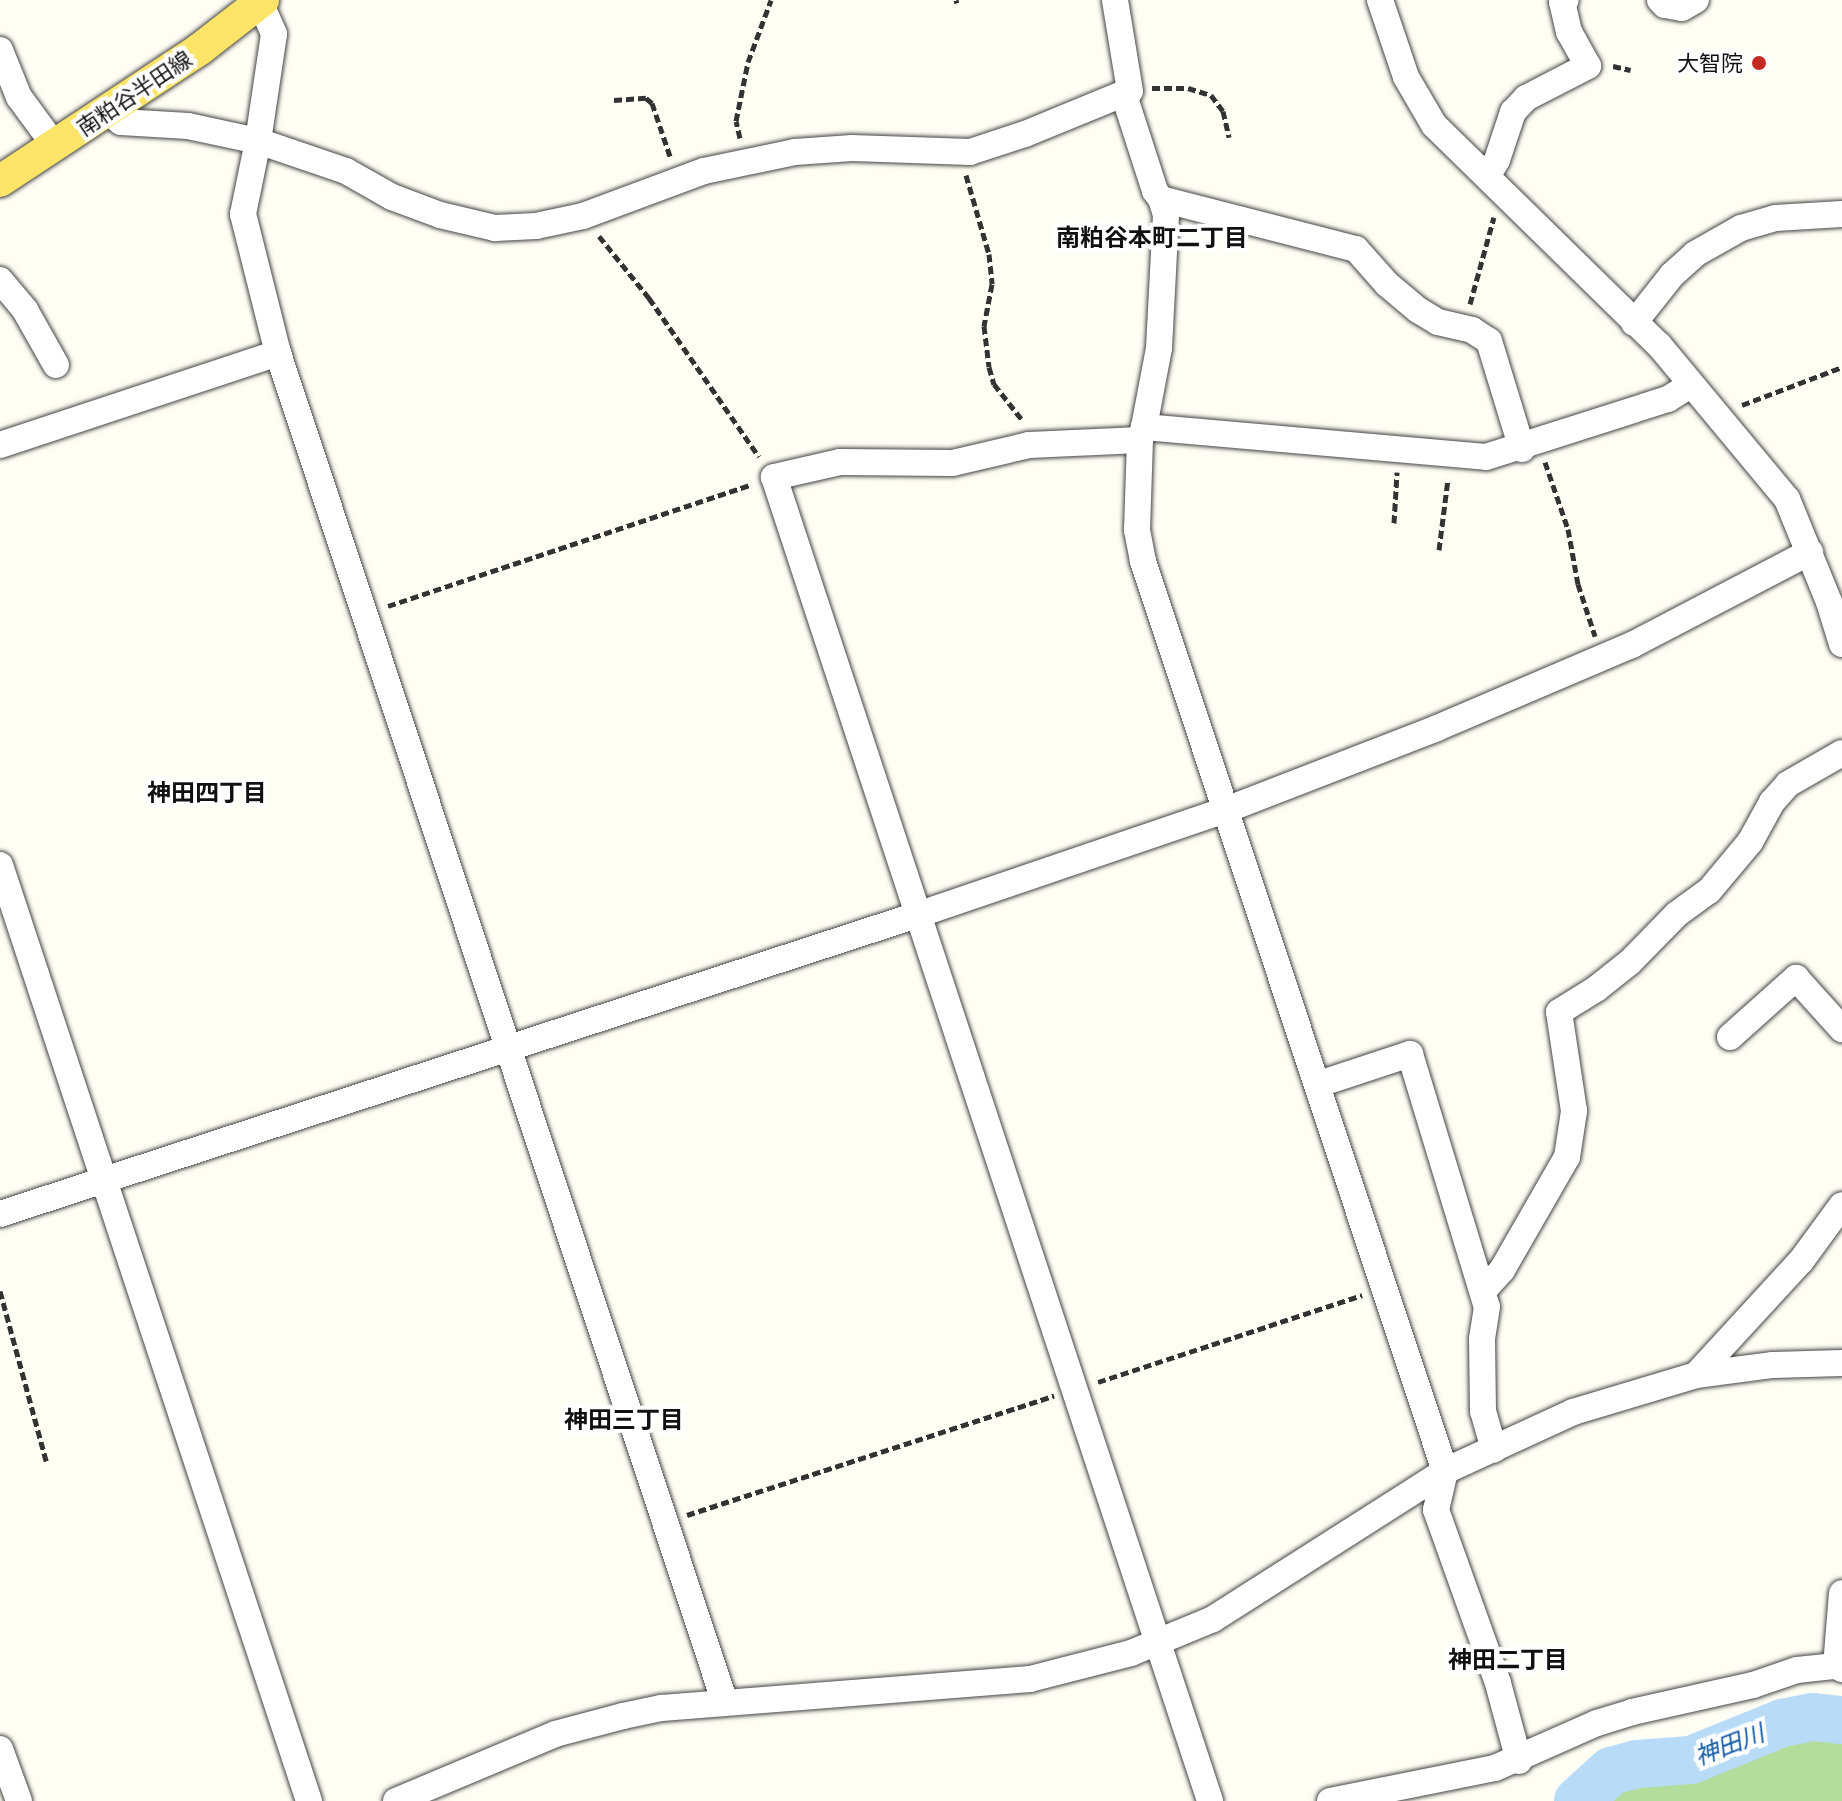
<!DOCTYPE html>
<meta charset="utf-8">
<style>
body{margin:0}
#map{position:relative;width:1842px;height:1801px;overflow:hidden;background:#fffef5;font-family:"Playfair Display","Noto Sans JP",serif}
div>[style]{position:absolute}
.forest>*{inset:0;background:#b3dd9b}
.river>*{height:48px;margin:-24px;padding:0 24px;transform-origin:24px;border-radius:24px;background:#b8dbf8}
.path>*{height:5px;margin-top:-2.5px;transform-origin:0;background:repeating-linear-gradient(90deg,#333 0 8px,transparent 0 12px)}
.roads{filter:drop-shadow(0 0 2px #444) drop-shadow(0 0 2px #444)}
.minor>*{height:26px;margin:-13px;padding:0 13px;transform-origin:13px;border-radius:13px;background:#fff}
.major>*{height:32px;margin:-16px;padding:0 16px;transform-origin:16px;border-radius:16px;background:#fce468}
.dots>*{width:22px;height:22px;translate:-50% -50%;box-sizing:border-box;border:4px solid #fff;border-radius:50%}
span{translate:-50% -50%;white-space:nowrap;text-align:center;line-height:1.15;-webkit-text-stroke:8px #fff;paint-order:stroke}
.poi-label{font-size:22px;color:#111}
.right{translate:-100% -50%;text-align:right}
.street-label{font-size:22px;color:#111}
.neighbourhood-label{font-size:24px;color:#111;font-weight:700}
.water-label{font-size:24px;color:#145ba8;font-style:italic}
</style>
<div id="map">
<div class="forest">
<i style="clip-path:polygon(1807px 1717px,1842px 1724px,1842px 1801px,1598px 1801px,1620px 1767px)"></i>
</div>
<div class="river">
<i style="left:1578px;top:1801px;width:45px;rotate:-42.3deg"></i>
<i style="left:1611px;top:1771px;width:27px;rotate:-15deg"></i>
<i style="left:1637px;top:1764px;width:54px;rotate:-4.2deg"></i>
<i style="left:1691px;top:1760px;width:98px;rotate:-22.1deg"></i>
<i style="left:1782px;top:1723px;width:32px;rotate:-11deg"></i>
<i style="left:1813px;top:1717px;width:29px;rotate:6deg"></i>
</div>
<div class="path">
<i style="left:956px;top:0;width:3px;rotate:72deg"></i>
<i style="left:1613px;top:66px;width:18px;rotate:13deg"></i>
<i style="left:1152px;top:88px;width:36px"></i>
<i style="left:1188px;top:88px;width:24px;rotate:17deg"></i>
<i style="left:1211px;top:95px;width:20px;rotate:53deg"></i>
<i style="left:1223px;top:111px;width:27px;rotate:77deg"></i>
<i style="left:614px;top:100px;width:32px;rotate:-4deg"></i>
<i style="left:646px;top:98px;width:8px;rotate:40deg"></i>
<i style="left:652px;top:103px;width:59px;rotate:71.3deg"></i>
<i style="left:740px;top:138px;width:17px;rotate:-103deg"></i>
<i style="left:736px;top:121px;width:60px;rotate:-78.5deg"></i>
<i style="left:748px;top:62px;width:66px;rotate:-69.6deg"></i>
<i style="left:966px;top:175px;width:82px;rotate:73.8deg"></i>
<i style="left:989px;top:254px;width:30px;rotate:84deg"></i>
<i style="left:992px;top:284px;width:43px;rotate:100.8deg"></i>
<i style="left:984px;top:326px;width:41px;rotate:83deg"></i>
<i style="left:989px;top:367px;width:18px;rotate:74deg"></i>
<i style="left:994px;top:384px;width:47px;rotate:51.9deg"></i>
<i style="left:599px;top:236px;width:80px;rotate:51.1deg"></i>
<i style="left:649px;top:298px;width:193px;rotate:55.3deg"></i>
<i style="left:1470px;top:304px;width:90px;rotate:-74.6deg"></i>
<i style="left:1742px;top:405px;width:107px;rotate:-20.8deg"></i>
<i style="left:1545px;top:462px;width:71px;rotate:71.1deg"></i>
<i style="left:1568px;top:529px;width:56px;rotate:79.7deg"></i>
<i style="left:1578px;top:584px;width:55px;rotate:71.9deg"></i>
<i style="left:1394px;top:523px;width:51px;rotate:-86.6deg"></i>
<i style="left:1439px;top:550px;width:72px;rotate:-82.8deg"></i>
<i style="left:388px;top:606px;width:382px;rotate:-18.5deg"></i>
<i style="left:0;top:1291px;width:179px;rotate:74.8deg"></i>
<i style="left:1098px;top:1382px;width:278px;rotate:-18.2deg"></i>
<i style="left:687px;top:1515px;width:386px;rotate:-18deg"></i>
</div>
<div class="roads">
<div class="minor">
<i style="left:259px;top:0;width:37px;rotate:66deg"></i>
<i style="left:274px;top:34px;width:108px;rotate:98.5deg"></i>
<i style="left:258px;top:141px;width:75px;rotate:101.6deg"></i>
<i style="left:243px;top:214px;width:143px;rotate:75.9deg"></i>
<i style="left:278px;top:353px;width:1422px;rotate:71.68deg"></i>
<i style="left:1380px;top:0;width:81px;rotate:71.3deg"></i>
<i style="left:1406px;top:77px;width:56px;rotate:59.7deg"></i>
<i style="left:1434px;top:125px;width:315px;rotate:44.4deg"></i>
<i style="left:1659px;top:345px;width:200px;rotate:50.3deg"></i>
<i style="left:1787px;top:499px;width:111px;rotate:67.8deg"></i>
<i style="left:1829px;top:602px;width:44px;rotate:72.8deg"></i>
<i style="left:1660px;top:0;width:7px;rotate:45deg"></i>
<i style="left:1665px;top:5px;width:17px;rotate:10deg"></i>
<i style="left:1682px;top:8px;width:16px;rotate:-30deg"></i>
<i style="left:0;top:50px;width:51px;rotate:68deg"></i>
<i style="left:19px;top:97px;width:61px;rotate:53.7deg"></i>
<i style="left:1124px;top:95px;width:101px;rotate:72.1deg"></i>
<i style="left:1155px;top:191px;width:10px;rotate:53deg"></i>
<i style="left:1161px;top:199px;width:201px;rotate:14.4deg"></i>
<i style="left:1356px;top:249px;width:47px;rotate:48.5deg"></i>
<i style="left:1387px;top:284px;width:40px;rotate:40deg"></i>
<i style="left:1418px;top:310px;width:23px;rotate:31deg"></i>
<i style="left:1438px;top:322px;width:35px;rotate:13deg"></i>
<i style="left:1472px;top:330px;width:20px;rotate:33deg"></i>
<i style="left:1489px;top:341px;width:113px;rotate:73deg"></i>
<i style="left:107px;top:111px;width:18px;rotate:38deg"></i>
<i style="left:121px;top:122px;width:67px;rotate:3.4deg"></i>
<i style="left:188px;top:126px;width:72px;rotate:12.1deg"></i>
<i style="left:258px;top:141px;width:93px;rotate:18.8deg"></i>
<i style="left:346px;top:171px;width:53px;rotate:29.5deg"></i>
<i style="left:392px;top:197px;width:51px;rotate:20.6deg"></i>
<i style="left:440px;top:215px;width:57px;rotate:13.3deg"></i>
<i style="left:495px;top:228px;width:41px;rotate:-2.8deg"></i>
<i style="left:536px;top:226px;width:48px;rotate:-12deg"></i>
<i style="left:583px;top:216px;width:129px;rotate:-20.4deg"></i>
<i style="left:704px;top:171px;width:93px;rotate:-11.8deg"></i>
<i style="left:795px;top:152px;width:57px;rotate:-4deg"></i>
<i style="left:852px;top:148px;width:118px;rotate:1.9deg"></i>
<i style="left:970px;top:152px;width:58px;rotate:-18.1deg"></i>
<i style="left:1025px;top:134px;width:113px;rotate:-22.3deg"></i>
<i style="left:1130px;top:91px;width:92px;rotate:-99.4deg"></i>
<i style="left:1488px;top:175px;width:17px;rotate:-59deg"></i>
<i style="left:1497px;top:160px;width:51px;rotate:-71.6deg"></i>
<i style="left:1513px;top:112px;width:19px;rotate:-47deg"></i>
<i style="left:1526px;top:98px;width:70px;rotate:-27.3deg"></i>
<i style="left:1588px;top:66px;width:39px;rotate:-119deg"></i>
<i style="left:1569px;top:32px;width:31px;rotate:-103deg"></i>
<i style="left:1562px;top:2px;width:4px;rotate:-27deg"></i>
<i style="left:0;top:280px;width:39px;rotate:50deg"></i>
<i style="left:25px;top:310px;width:63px;rotate:60.6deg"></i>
<i style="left:1634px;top:323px;width:61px;rotate:-51.6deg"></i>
<i style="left:1672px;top:275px;width:31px;rotate:-42deg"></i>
<i style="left:1695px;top:254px;width:53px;rotate:-29.5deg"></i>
<i style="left:1741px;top:228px;width:35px;rotate:-16deg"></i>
<i style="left:1775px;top:218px;width:67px;rotate:-3.4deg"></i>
<i style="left:1144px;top:427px;width:80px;rotate:-79.2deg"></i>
<i style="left:1159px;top:348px;width:133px;rotate:-87deg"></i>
<i style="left:1166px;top:215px;width:17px;rotate:-107deg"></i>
<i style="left:1140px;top:440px;width:111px;rotate:177.4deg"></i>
<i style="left:1029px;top:445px;width:78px;rotate:166.7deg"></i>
<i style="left:953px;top:463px;width:113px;rotate:-179.5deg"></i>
<i style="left:840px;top:462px;width:68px;rotate:167.2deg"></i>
<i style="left:774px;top:477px;width:1394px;rotate:71.77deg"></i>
<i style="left:0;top:445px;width:293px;rotate:-18.3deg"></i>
<i style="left:0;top:865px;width:986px;rotate:71.73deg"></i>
<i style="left:1730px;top:1037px;width:89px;rotate:-41.8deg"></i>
<i style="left:1796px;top:978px;width:69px;rotate:48deg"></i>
<i style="left:1319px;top:1084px;width:96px;rotate:-18.2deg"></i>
<i style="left:1410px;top:1054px;width:264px;rotate:73.1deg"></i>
<i style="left:1487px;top:1307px;width:32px;rotate:99deg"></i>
<i style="left:1482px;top:1339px;width:72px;rotate:89.2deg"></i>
<i style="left:1483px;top:1411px;width:40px;rotate:74deg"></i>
<i style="left:0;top:1214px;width:965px;rotate:-18.06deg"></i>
<i style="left:917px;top:915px;width:326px;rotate:-18.8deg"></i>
<i style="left:1226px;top:810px;width:226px;rotate:-21.2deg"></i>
<i style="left:1437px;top:728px;width:212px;rotate:-23.1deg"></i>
<i style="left:1632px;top:645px;width:201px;rotate:-27.6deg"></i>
<i style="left:1483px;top:1291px;width:28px;rotate:-48deg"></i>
<i style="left:1502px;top:1270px;width:130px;rotate:-60.1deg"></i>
<i style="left:1567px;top:1157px;width:47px;rotate:-81.3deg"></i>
<i style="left:1574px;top:1111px;width:100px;rotate:-98.6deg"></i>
<i style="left:1559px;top:1012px;width:44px;rotate:-31.9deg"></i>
<i style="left:1596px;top:989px;width:43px;rotate:-38.5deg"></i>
<i style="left:1630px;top:962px;width:67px;rotate:-45.6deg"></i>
<i style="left:1677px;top:914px;width:39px;rotate:-36deg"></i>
<i style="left:1709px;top:891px;width:64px;rotate:-50.1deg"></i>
<i style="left:1750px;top:842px;width:46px;rotate:-61.2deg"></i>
<i style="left:1772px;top:802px;width:24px;rotate:-48deg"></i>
<i style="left:1788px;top:784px;width:62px;rotate:-29.9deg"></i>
<i style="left:1696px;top:1375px;width:155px;rotate:-47.4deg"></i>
<i style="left:1801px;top:1261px;width:69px;rotate:-53.8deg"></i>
<i style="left:1836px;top:1666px;width:73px;rotate:-85.3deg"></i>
<i style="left:0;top:1749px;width:55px;rotate:69.9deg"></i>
<i style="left:1519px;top:1761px;width:81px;rotate:-105.1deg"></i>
<i style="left:1498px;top:1683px;width:184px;rotate:-109.7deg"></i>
<i style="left:1436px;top:1510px;width:40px;rotate:-77deg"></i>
<i style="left:1445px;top:1471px;width:959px;rotate:-108.36deg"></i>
<i style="left:1143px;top:561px;width:32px;rotate:-101deg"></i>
<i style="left:1137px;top:530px;width:90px;rotate:-88.1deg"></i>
<i style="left:1140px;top:440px;width:14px;rotate:-73deg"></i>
<i style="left:1144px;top:427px;width:343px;rotate:5deg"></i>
<i style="left:1486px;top:457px;width:191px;rotate:-17.7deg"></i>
<i style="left:1668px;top:399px;width:26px;rotate:-32deg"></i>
<i style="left:396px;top:1801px;width:173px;rotate:-22.8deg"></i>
<i style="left:555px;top:1734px;width:70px;rotate:-14.8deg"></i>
<i style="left:623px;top:1716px;width:40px;rotate:-12deg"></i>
<i style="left:662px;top:1708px;width:369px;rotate:-4.5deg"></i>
<i style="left:1030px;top:1679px;width:104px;rotate:-14.4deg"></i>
<i style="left:1131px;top:1653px;width:89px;rotate:-22.5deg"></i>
<i style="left:1213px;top:1619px;width:275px;rotate:-32.5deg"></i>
<i style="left:1445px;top:1471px;width:141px;rotate:-24.7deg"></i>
<i style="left:1573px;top:1412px;width:128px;rotate:-16.7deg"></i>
<i style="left:1696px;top:1375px;width:78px;rotate:-7.4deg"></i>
<i style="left:1773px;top:1365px;width:69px;rotate:-1.7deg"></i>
<i style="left:1330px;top:1801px;width:168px;rotate:-11.3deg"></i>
<i style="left:1495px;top:1768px;width:111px;rotate:-23.8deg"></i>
<i style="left:1597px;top:1723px;width:37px;rotate:-17deg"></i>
<i style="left:1632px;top:1712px;width:124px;rotate:-12.6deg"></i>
<i style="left:1753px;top:1685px;width:46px;rotate:-18.8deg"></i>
<i style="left:1797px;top:1670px;width:39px;rotate:-6deg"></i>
<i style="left:1836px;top:1666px;width:7px;rotate:27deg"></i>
</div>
<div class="major">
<i style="left:0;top:181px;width:240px;rotate:-33.4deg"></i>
<i style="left:200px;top:49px;width:80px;rotate:-37.9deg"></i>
</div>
</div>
<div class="dots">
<i style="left:1759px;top:63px;background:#c72923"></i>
</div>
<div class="poi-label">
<span class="right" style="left:1743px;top:63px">大智院</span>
</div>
<div class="street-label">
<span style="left:134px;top:93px;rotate:-34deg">南粕谷半田線</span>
</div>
<div class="neighbourhood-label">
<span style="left:1152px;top:237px">南粕谷本町二丁目</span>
<span style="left:207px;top:792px">神田四丁目</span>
<span style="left:624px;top:1419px">神田三丁目</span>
<span style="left:1508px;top:1659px">神田二丁目</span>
</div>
<div class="water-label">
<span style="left:1729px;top:1744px;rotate:-21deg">神田川</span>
</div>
</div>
